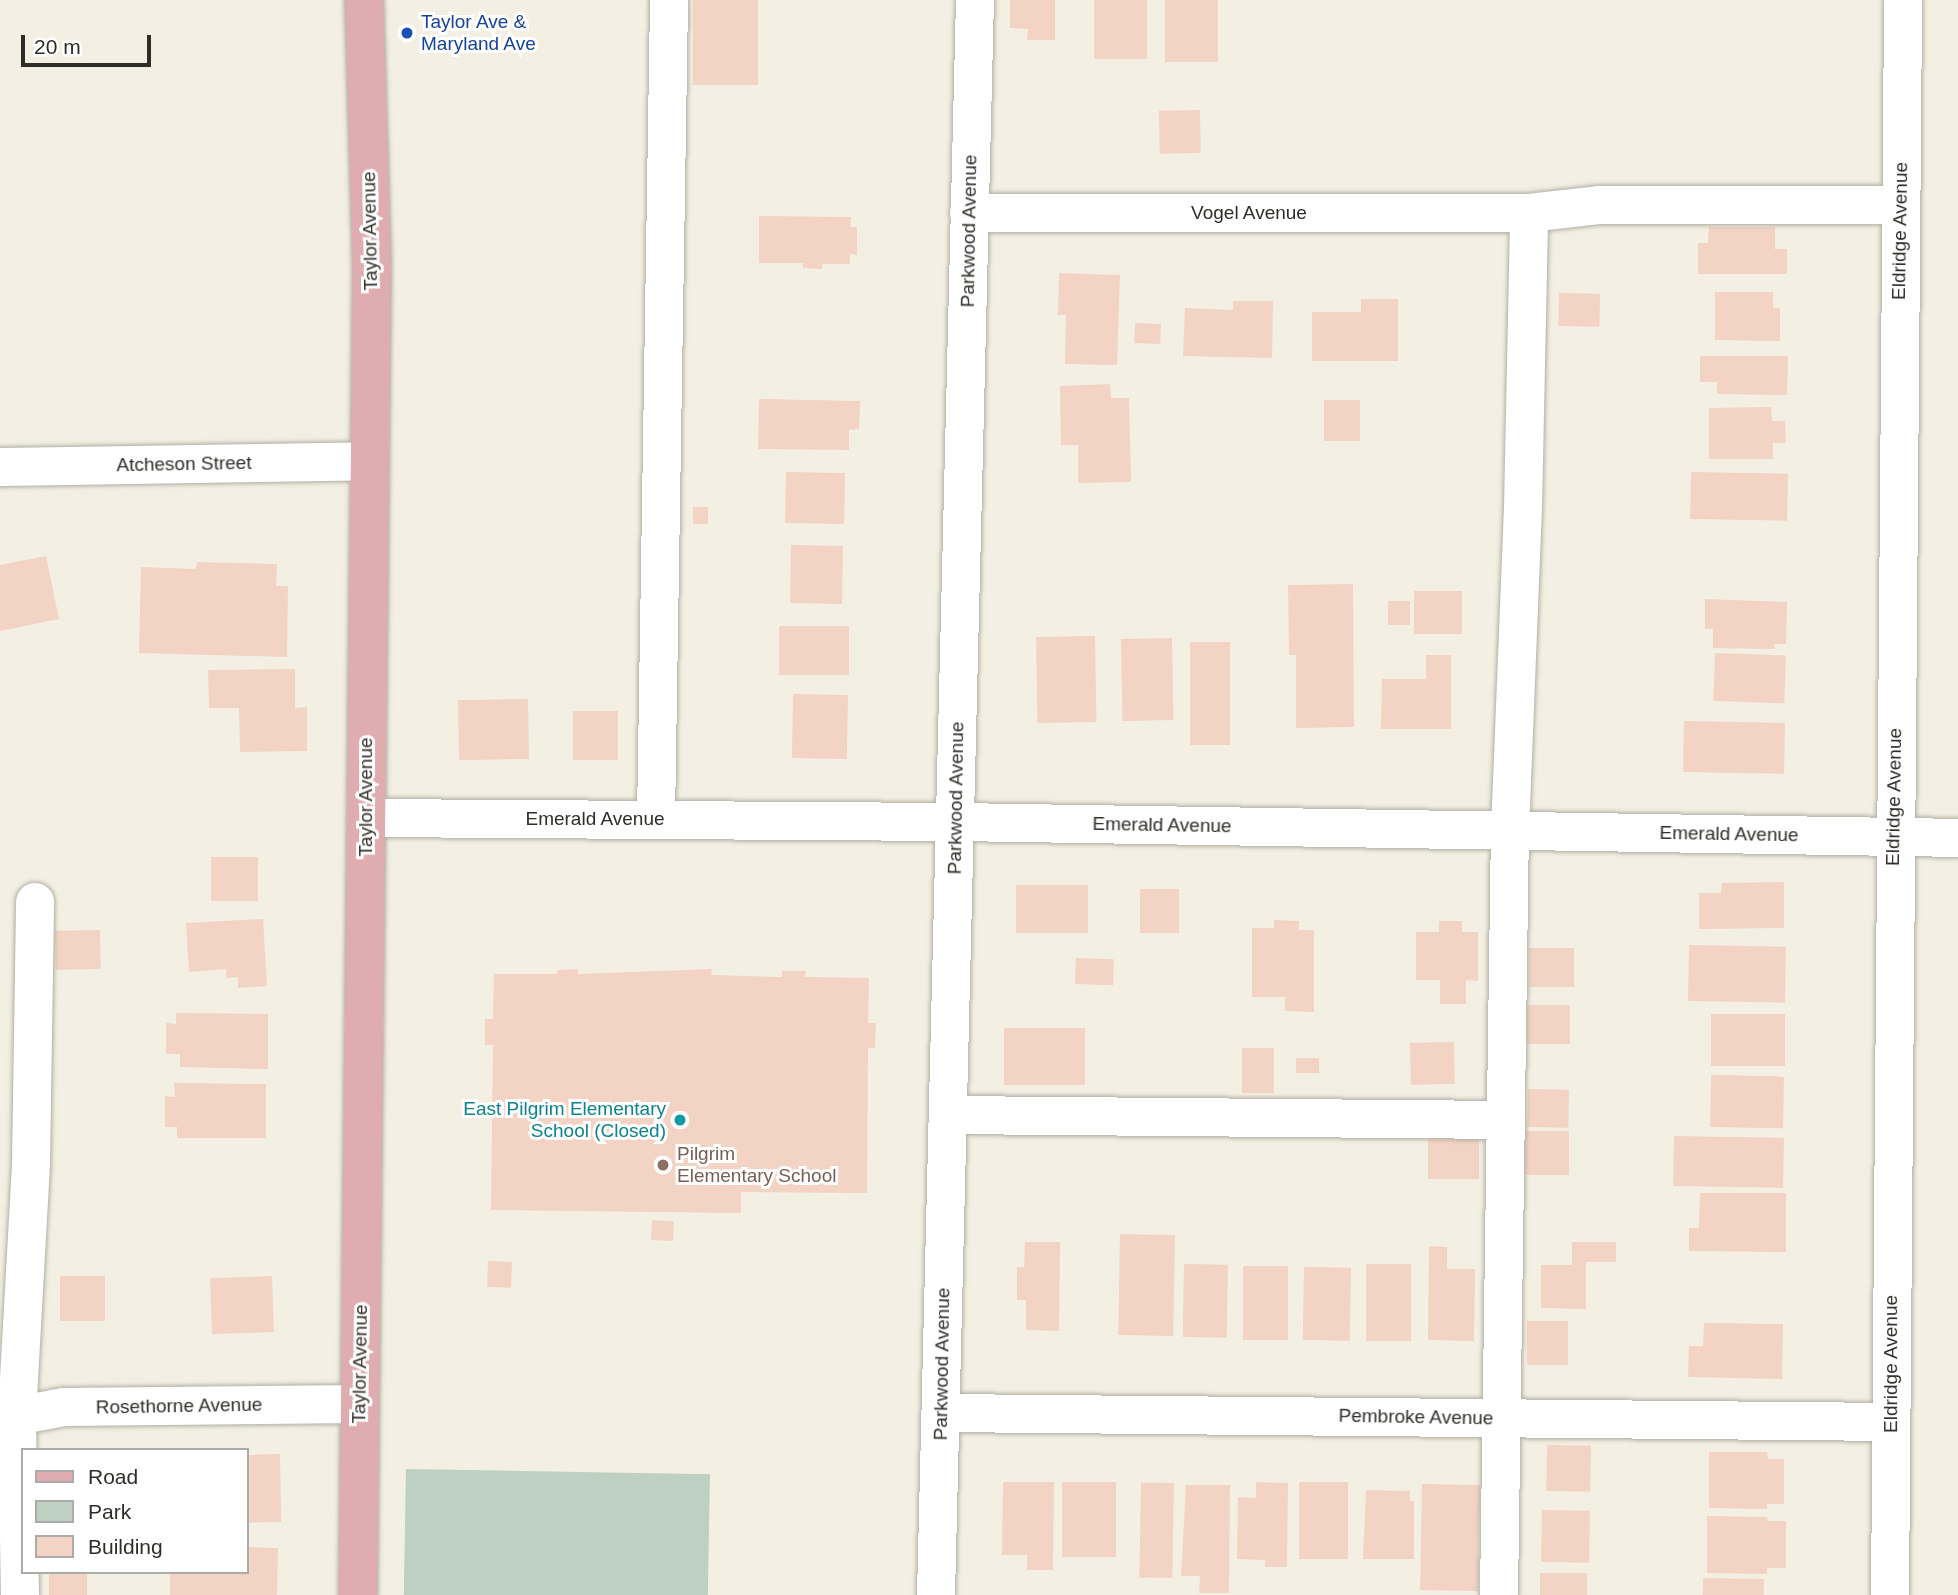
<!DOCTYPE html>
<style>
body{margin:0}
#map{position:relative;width:1958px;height:1595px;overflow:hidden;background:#f3f0e3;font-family:Arial,sans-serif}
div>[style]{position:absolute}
.green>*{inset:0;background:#bdd0c2;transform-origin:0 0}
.building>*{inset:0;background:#f3d3c4;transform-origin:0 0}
.roads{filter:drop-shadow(0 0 2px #b1afa3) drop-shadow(0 0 2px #b1afa3)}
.minor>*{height:38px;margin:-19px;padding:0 19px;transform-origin:19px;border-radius:19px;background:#fff}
.major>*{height:38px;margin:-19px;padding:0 19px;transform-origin:19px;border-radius:19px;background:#dfacb0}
.dots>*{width:19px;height:19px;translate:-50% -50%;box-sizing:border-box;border:4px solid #fff;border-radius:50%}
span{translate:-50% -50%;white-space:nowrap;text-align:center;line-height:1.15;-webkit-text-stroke:6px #fff;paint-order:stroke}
.transit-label{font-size:19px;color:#164399}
.left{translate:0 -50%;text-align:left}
.street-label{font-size:19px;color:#2e2d28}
.culture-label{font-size:19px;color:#0d838f}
.right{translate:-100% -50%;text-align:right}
.education-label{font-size:19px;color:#785e54}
.legend{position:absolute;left:21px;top:1448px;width:228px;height:126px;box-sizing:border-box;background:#fff;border:2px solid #ababa9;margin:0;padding:9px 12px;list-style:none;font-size:21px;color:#2e2d28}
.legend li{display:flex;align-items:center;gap:14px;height:35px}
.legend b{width:35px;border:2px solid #ababa9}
.scale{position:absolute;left:21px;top:35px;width:130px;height:32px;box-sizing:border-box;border:4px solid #2e2d28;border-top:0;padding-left:9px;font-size:21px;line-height:24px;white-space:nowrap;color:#2e2d28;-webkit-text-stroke:5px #fff;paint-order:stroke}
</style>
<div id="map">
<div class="green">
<i style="left:406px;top:1469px;width:304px;height:126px;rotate:1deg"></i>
</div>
<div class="building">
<i style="left:693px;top:0;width:65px;height:85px"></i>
<i style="clip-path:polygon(1010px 0,1055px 0,1055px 40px,1027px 40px,1028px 29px,1010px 28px)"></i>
<i style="left:1094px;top:0;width:53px;height:59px"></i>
<i style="left:1165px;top:0;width:53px;height:62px"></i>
<i style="left:1200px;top:110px;width:43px;height:41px;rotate:89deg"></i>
<i style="clip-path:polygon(759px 216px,851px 217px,850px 227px,857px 227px,857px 255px,850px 254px,850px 264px,822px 264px,822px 269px,803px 268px,803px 263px,759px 263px)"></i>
<i style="clip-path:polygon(1709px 227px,1775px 227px,1775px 249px,1787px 249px,1787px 274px,1698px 274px,1698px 243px,1708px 243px)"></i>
<i style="clip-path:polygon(1059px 273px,1120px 275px,1117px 365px,1065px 364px,1066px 315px,1058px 315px)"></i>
<i style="clip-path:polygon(1715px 292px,1773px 292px,1773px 308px,1780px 308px,1780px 341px,1715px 340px)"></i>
<i style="left:1559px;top:293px;width:41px;height:33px;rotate:1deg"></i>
<i style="clip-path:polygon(1361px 299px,1398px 299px,1398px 361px,1312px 361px,1312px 312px,1361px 312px)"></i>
<i style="clip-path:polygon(1233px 301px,1273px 301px,1272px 358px,1183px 356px,1185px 308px,1233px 310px)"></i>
<i style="left:1135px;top:323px;width:26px;height:20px;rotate:2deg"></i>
<i style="clip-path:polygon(1700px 356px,1788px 356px,1787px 395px,1717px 394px,1717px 382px,1700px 382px)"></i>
<i style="clip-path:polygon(1110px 384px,1111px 398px,1129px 398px,1131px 482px,1078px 483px,1078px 445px,1061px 445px,1060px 386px)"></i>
<i style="clip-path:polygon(759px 399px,860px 401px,859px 429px,849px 430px,849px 450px,758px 449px)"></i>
<i style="left:1360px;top:400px;width:41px;height:36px;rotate:90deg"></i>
<i style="clip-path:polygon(1771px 407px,1772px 421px,1785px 421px,1786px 443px,1773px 443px,1773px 459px,1709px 459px,1709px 408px)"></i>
<i style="left:786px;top:472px;width:59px;height:51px;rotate:1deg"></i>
<i style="left:1691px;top:472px;width:97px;height:47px;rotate:1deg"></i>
<i style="left:693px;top:507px;width:15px;height:17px"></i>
<i style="left:791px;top:545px;width:52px;height:58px;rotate:1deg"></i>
<i style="clip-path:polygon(46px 556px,59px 619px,0 631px,0 565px)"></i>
<i style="clip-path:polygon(197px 562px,277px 564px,276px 586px,288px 586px,287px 657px,139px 653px,141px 567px,196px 569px)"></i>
<i style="clip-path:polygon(1353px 584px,1354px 727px,1296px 728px,1296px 655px,1289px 655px,1288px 585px)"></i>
<i style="left:1414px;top:591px;width:48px;height:43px"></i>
<i style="clip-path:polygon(1705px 599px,1787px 602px,1786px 644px,1774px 644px,1775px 649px,1713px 648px,1713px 629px,1705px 629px)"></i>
<i style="left:1410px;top:601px;width:24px;height:22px;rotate:90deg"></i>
<i style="left:779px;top:626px;width:70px;height:49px"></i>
<i style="left:1095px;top:636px;width:86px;height:59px;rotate:89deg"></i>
<i style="left:1172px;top:638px;width:82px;height:51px;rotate:89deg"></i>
<i style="left:1190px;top:642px;width:40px;height:103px"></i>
<i style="left:1715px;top:653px;width:71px;height:48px;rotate:2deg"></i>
<i style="clip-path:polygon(1426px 655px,1451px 655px,1451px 729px,1381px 729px,1382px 679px,1426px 679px)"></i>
<i style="clip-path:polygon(295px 669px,295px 708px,307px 707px,307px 751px,240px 752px,239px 708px,209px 708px,208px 670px)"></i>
<i style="left:793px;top:694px;width:55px;height:64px;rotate:1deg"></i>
<i style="left:528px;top:699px;width:60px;height:70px;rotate:89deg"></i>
<i style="left:573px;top:711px;width:45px;height:49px"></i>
<i style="left:1684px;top:721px;width:101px;height:51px;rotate:1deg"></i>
<i style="left:258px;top:857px;width:44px;height:47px;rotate:90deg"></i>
<i style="clip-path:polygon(1784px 882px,1784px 928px,1699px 929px,1699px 893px,1721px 893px,1722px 883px)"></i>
<i style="left:1016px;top:885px;width:72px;height:48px"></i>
<i style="left:1140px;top:889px;width:39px;height:44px"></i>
<i style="clip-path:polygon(263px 919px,267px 986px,238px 988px,238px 977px,226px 978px,226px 969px,189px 972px,186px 923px)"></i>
<i style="clip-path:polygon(1274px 920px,1299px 921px,1299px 930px,1314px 930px,1314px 1012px,1285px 1011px,1285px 997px,1252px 997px,1252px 928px,1274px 928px)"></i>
<i style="clip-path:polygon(1439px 921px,1462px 921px,1462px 932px,1478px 932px,1478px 981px,1466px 980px,1466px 1004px,1440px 1004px,1440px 980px,1416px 980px,1416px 932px,1439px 932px)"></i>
<i style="left:100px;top:930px;width:39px;height:45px;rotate:89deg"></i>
<i style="left:1689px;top:945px;width:97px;height:56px;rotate:1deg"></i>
<i style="left:1529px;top:948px;width:45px;height:39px"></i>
<i style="left:1076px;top:958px;width:38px;height:26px;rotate:2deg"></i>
<i style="clip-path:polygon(578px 969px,578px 974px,712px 969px,711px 975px,782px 977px,782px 971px,806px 971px,805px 977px,869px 978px,868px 1023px,876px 1023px,875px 1048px,868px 1048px,867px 1193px,741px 1192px,741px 1213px,491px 1210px,493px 1045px,485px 1045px,485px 1019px,493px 1019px,494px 974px,557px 974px,558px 970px)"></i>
<i style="left:1527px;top:1005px;width:43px;height:39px"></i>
<i style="clip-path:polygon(176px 1013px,268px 1014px,268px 1069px,180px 1067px,180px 1054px,166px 1054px,166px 1023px,176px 1024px)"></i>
<i style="left:1711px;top:1014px;width:74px;height:52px"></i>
<i style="left:1004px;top:1028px;width:81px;height:57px"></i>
<i style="left:1454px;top:1042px;width:42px;height:44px;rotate:89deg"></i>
<i style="left:1274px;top:1048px;width:45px;height:32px;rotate:90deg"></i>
<i style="left:1319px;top:1058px;width:15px;height:23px;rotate:90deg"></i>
<i style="left:1711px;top:1075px;width:73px;height:52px;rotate:1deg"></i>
<i style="clip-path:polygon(174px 1083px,266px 1084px,266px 1138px,177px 1138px,177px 1127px,165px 1127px,165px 1096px,175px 1097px)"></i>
<i style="left:1528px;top:1089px;width:41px;height:38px;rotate:1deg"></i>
<i style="left:1569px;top:1131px;width:44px;height:44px;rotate:90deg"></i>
<i style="left:1428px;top:1135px;width:51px;height:44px"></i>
<i style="left:1674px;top:1136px;width:110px;height:50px;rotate:1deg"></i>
<i style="clip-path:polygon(1700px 1193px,1786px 1193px,1786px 1252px,1689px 1251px,1689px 1228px,1699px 1228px)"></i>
<i style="left:652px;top:1220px;width:22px;height:20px;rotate:3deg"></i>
<i style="left:1120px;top:1234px;width:55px;height:101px;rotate:1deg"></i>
<i style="clip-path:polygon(1025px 1242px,1060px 1242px,1059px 1331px,1026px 1330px,1026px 1300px,1017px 1300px,1017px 1267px,1024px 1267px)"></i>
<i style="clip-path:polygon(1572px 1242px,1616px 1242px,1616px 1262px,1586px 1262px,1586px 1309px,1541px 1308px,1541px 1265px,1572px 1265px)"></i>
<i style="clip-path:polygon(1429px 1246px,1447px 1247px,1447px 1269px,1475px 1269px,1474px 1341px,1428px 1340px)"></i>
<i style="left:488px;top:1261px;width:24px;height:26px;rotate:2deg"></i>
<i style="left:1184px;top:1264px;width:44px;height:73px;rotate:1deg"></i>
<i style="left:1366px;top:1264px;width:45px;height:77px"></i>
<i style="left:1243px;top:1266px;width:45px;height:74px"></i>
<i style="left:1304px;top:1267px;width:47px;height:73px;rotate:1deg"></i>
<i style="left:60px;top:1276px;width:45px;height:45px"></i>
<i style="left:272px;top:1276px;width:56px;height:62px;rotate:88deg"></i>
<i style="left:1527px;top:1321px;width:41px;height:44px"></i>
<i style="clip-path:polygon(1704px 1323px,1783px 1324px,1782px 1379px,1688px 1377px,1689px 1346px,1703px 1346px)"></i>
<i style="left:1547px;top:1445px;width:44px;height:46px;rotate:1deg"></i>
<i style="clip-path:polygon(1709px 1452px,1767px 1452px,1768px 1459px,1784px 1459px,1784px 1504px,1767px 1504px,1767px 1509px,1709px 1508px)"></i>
<i style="left:280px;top:1454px;width:68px;height:33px;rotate:89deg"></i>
<i style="clip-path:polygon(1003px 1482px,1054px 1482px,1053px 1570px,1027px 1570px,1027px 1555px,1002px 1555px)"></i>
<i style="left:1062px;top:1482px;width:54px;height:75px"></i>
<i style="clip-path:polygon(1256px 1482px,1288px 1483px,1287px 1567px,1265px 1567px,1265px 1560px,1237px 1559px,1238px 1497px,1256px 1498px)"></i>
<i style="left:1299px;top:1482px;width:49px;height:77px"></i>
<i style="left:1174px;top:1483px;width:95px;height:33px;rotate:91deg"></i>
<i style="left:1422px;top:1484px;width:58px;height:106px;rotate:1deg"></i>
<i style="clip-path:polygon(1186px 1485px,1230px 1485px,1229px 1593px,1199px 1593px,1200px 1576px,1181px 1576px)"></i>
<i style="clip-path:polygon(1366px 1490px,1410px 1491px,1410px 1501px,1414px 1501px,1414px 1559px,1363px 1559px)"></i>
<i style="left:1542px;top:1510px;width:48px;height:52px;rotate:1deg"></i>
<i style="clip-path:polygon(1707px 1516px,1767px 1517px,1768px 1521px,1786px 1521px,1786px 1568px,1767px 1568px,1767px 1574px,1707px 1573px)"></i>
<i style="clip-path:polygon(247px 1547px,278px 1548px,277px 1595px,170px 1595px,170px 1572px,247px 1572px)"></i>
<i style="left:49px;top:1572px;width:38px;height:23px"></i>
<i style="left:1540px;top:1573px;width:47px;height:22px"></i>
<i style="left:1703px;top:1578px;width:61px;height:17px;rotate:1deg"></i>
</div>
<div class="roads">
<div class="minor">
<i style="left:969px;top:213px;width:560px"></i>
<i style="left:1529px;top:213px;width:70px;rotate:-6.5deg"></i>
<i style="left:1599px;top:205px;width:301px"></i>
<i style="left:0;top:467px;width:368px;rotate:-0.9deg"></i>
<i style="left:366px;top:818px;width:590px;rotate:0.39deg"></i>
<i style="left:956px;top:822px;width:1002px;rotate:0.91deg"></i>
<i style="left:656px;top:820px;width:820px;rotate:-89.09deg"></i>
<i style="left:948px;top:1115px;width:558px;rotate:0.51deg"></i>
<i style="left:941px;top:1413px;width:950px;rotate:0.54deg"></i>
<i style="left:0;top:1419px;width:65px;rotate:-10.6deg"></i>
<i style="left:64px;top:1407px;width:296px;rotate:-0.6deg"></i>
<i style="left:20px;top:1595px;width:180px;rotate:-91deg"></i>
<i style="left:17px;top:1415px;width:252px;rotate:-86.8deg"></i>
<i style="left:31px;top:1163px;width:261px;rotate:-89.1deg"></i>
<i style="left:936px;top:1595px;width:1595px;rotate:-88.6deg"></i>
<i style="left:1499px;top:1595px;width:764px;rotate:-89.18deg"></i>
<i style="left:1510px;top:831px;width:323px;rotate:-87.7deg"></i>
<i style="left:1523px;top:508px;width:295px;rotate:-88.8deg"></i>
<i style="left:1890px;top:1595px;width:1595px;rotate:-89.53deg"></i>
</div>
<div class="major">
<i style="left:358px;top:1595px;width:1328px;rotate:-89.4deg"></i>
<i style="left:372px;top:267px;width:267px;rotate:-91.7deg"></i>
</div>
</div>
<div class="dots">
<i style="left:407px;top:33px;background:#1a4fb4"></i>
<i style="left:680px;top:1120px;background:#0f9aa8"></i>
<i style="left:663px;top:1165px;background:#8d6e63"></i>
</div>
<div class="transit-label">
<span class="left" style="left:421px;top:33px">Taylor Ave &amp;<br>Maryland Ave</span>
</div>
<div class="street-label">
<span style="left:1249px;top:213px">Vogel Avenue</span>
<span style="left:370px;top:231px;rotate:-91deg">Taylor Avenue</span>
<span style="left:969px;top:231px;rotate:-89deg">Parkwood Avenue</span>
<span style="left:1900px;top:231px;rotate:-89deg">Eldridge Avenue</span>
<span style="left:184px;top:464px;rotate:-1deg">Atcheson Street</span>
<span style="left:366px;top:797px;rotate:-90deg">Taylor Avenue</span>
<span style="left:1894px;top:797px;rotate:-89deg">Eldridge Avenue</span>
<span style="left:956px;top:798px;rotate:-89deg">Parkwood Avenue</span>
<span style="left:595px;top:819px">Emerald Avenue</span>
<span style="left:1162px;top:825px;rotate:1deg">Emerald Avenue</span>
<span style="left:1729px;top:834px;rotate:1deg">Emerald Avenue</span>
<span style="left:360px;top:1364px;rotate:-89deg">Taylor Avenue</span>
<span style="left:942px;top:1364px;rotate:-89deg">Parkwood Avenue</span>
<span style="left:1891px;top:1364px;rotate:-90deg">Eldridge Avenue</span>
<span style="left:179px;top:1406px;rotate:-1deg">Rosethorne Avenue</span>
<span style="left:1416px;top:1417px;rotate:1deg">Pembroke Avenue</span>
</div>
<div class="culture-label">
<span class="right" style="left:666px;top:1120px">East Pilgrim Elementary<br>School (Closed)</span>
</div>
<div class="education-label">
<span class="left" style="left:677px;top:1165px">Pilgrim<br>Elementary School</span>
</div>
<ul class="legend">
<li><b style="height:9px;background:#dfacb0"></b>Road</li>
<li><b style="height:19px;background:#bdd0c2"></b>Park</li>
<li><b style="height:19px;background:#f3d3c4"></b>Building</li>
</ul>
<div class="scale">20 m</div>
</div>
